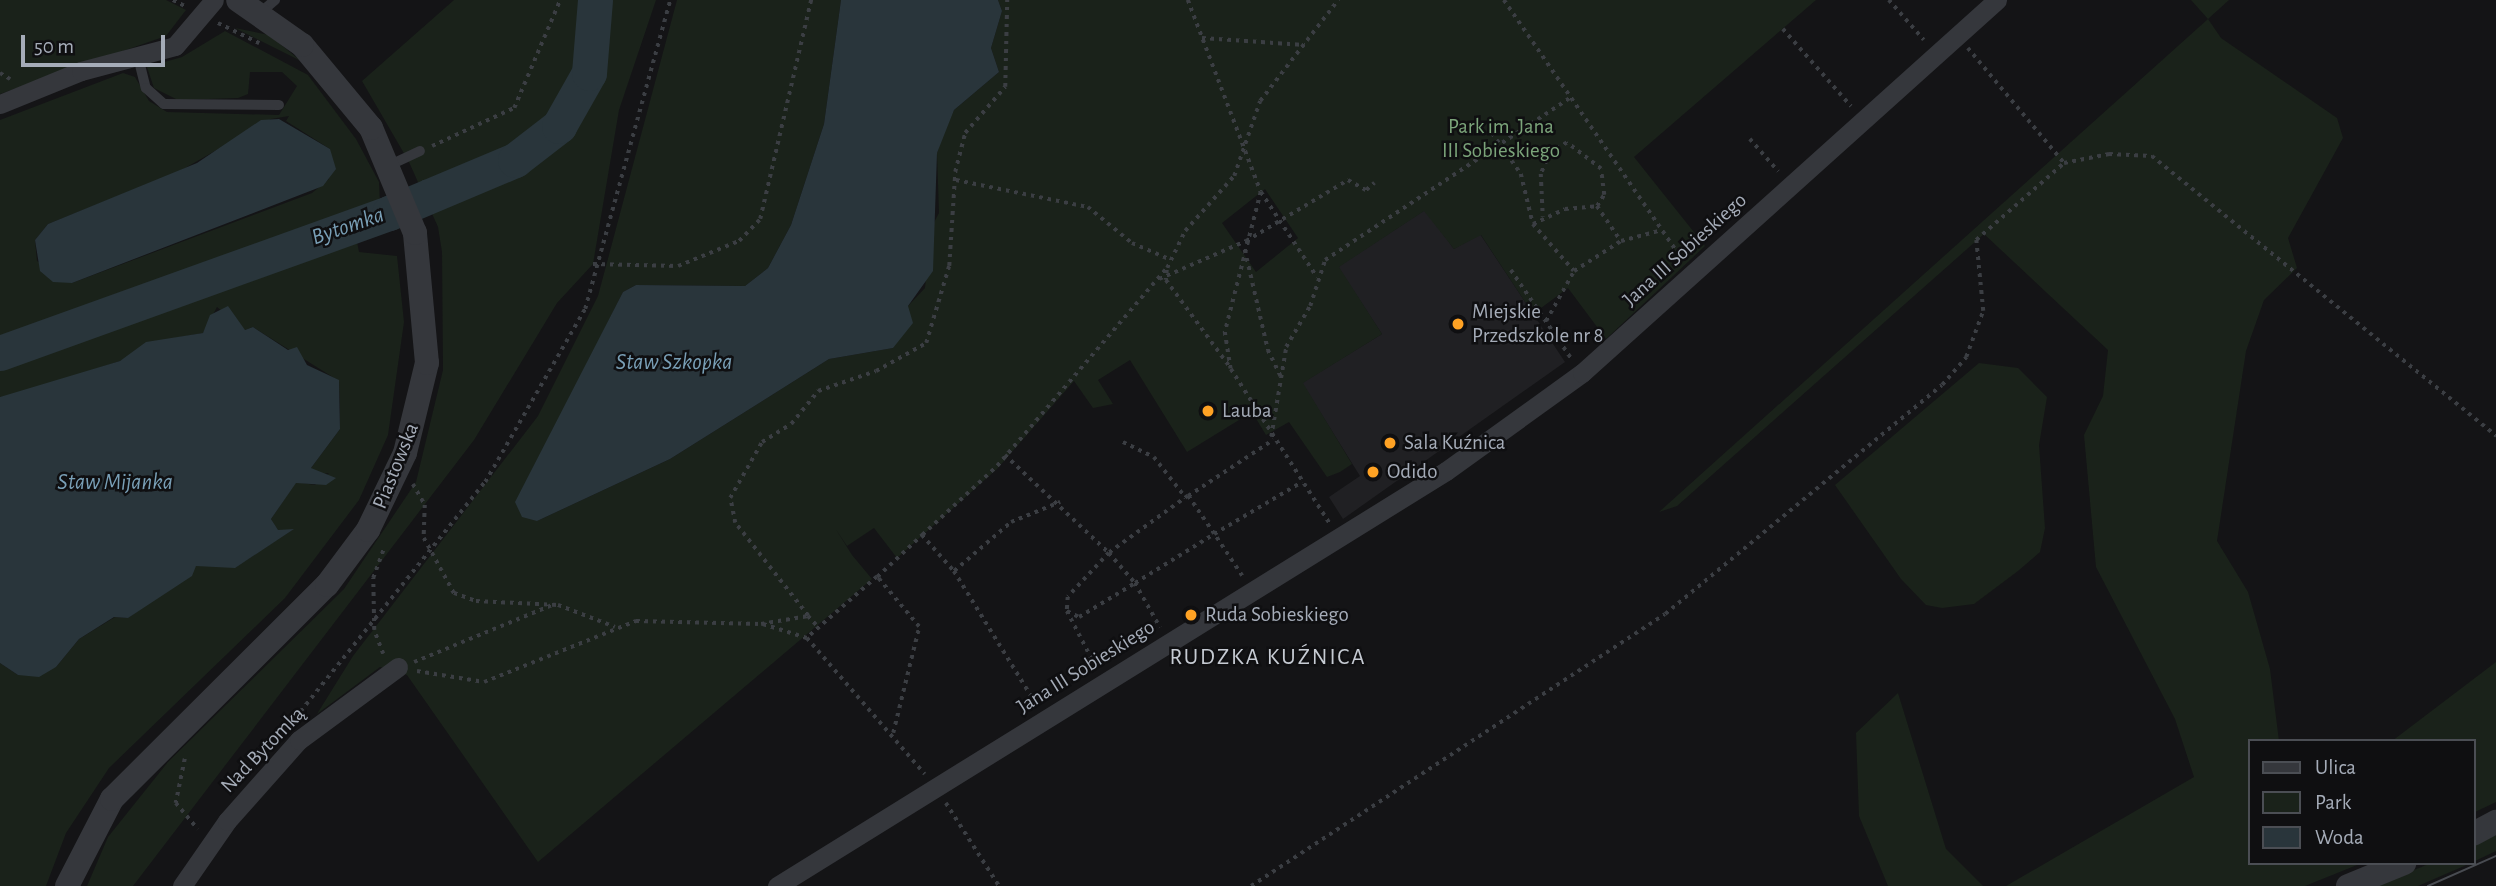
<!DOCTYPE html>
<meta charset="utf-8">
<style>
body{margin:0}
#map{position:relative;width:2496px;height:886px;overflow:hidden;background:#141416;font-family:"Alegreya Sans",sans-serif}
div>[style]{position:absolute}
.built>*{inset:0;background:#202023}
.green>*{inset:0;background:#1a221a}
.water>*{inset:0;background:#29353b}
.stream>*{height:6px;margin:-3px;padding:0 3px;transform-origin:3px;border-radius:3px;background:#29353b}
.river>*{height:35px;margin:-17.5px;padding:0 17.5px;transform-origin:17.5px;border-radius:17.5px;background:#29353b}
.path>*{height:3.5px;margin-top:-1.75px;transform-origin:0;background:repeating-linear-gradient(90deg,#3b3e43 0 3.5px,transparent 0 8.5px)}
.service>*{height:10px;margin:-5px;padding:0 5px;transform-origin:5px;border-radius:5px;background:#35373c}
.minor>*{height:19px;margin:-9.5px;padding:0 9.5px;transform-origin:9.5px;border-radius:9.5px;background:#35373c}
.tertiary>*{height:24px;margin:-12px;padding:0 12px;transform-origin:12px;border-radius:12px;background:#35373c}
.tram>*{height:2px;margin:-1px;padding:0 1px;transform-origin:1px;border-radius:1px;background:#484b51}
.dots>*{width:19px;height:19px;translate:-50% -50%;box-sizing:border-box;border:4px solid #0f0f11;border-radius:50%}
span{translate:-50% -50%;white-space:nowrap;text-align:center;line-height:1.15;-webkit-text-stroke:5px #0f0f11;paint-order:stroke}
.park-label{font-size:21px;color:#7ba47a}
.street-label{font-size:21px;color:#a5acb8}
.poi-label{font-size:21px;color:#a5acb8}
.left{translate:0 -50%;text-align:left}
.water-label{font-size:23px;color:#799fb6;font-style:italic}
.neighbourhood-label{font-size:23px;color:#c6cbd3;letter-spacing:2px}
.legend{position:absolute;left:2248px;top:739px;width:228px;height:126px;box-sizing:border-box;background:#0f0f11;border:2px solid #4b4e54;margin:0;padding:9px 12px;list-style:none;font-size:21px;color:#a5acb8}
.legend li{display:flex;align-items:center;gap:14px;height:35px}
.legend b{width:35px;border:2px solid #4b4e54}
.scale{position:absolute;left:21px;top:35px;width:144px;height:32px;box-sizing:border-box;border:4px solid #a5acb8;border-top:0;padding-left:9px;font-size:21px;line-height:24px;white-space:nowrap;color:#a5acb8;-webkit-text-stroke:5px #0f0f11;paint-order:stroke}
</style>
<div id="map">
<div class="built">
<i style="clip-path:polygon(1425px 210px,1454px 249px,1480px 234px,1565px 362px,1343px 519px,1329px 497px,1360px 476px,1302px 383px,1382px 334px,1338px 267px)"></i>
</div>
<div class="green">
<i style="clip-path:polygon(0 0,166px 0,186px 10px,166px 36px,0 94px)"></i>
<i style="clip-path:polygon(454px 0,656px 0,619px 110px,593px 264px,557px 303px,474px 440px,133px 886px,87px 886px,108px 837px,168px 762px,344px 589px,416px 482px,443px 370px,442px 252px,438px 227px,409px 162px,362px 81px)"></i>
<i style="clip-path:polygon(evenodd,677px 0,841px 0,824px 124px,791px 225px,768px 268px,745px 286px,636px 285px,623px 292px,541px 457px,537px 521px,670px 459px,829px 359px,893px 348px,908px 306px,925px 288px,931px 228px,939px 213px,937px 153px,945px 126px,954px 110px,999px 72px,991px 48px,1002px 11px,998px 0,1816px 0,1634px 157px,1705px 246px,1606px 339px,1568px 288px,1533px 314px,1481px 235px,1454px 249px,1424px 211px,1339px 267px,1382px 334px,1303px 383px,1352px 464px,1340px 472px,1327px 477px,1289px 422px,1266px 435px,1252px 412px,1187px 452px,1130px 360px,1098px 380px,1113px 404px,1093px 408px,1074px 381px,997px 469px,897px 558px,874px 528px,847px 546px,835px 528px,852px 555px,872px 579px,538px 862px,407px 675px,380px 667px,317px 714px,353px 656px,538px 416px,598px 296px,677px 0,1265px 189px,1298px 238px,1256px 272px,1222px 223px,1265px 189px)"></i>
<i style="clip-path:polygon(2191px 0,2229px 0,2208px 19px,2221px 38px,2337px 118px,2343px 138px,2288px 238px,2297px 268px,2264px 300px,2246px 351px,2217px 541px,2248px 592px,2270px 669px,2279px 741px,2249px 741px,2249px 863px,2362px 863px,2305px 886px,2006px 886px,2194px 777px,2175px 719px,2096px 567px,2084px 435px,2103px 396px,2108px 350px,1984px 234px,1677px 506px,1659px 512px,2208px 19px)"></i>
<i style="clip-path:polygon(235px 28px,269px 35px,301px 61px)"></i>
<i style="clip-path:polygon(evenodd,225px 31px,308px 75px,356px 139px,379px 182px,380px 204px,218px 271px,0 349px,0 120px,123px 73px,135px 77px,149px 101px,167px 112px,279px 115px,297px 86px,282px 72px,250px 72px,248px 94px,238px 98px,178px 100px,154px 88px,147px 67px,182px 57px,225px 31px,289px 116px,286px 121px,330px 149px,329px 179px,312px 193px,72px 283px,37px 261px,35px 240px,48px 224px,178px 172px,271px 119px,289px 116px)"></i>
<i style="clip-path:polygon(355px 232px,359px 252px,397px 256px,404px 322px,388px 435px,359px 500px,285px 598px,109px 768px,66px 833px,46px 886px,0 886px,0 663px,18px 675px,56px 667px,79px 639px,115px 617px,128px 618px,196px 566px,245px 561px,292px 530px,278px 531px,271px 519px,296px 482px,315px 485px,329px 473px,317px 475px,311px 468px,340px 429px,340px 405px,339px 381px,253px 327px,245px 330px,217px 307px,203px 333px,159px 341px,120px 361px,15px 395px,0 397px,0 356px)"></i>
<i style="clip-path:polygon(1979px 363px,2018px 368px,2047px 397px,2039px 445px,2045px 528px,2040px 552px,2018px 571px,1974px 604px,1942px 608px,1926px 605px,1901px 579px,1835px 485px)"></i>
<i style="clip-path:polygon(2496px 662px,2496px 802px,2473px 813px,2473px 741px,2392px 741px)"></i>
<i style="clip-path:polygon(1898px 693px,1946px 849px,1983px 886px,1888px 886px,1859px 816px,1856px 733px)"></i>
<i style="clip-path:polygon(2496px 835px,2496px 851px,2473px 862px,2473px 846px)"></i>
<i style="clip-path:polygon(2431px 863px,2471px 863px,2418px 886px,2376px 886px)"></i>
</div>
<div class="water">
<i style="clip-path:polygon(841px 0,998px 0,1002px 11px,991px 48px,999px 72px,954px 110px,937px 153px,933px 271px,908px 306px,913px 323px,893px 348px,829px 359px,670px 459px,537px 521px,522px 517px,515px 502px,623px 292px,636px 285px,745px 286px,768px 268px,791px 225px,824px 124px)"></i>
<i style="clip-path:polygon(279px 119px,330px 149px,336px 169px,323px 186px,72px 283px,53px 282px,40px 271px,35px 240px,48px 224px,197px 163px,261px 120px)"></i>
<i style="clip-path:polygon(228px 306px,245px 330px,253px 327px,288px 350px,297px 347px,307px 365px,339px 380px,340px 429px,311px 468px,336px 478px,326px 485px,296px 483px,271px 519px,278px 530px,294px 529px,235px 568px,196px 566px,192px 576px,128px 618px,114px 617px,79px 639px,56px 667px,39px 677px,18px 675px,0 663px,0 397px,120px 361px,146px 342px,203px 333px,210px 315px)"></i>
</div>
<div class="stream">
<i style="left:424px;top:183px;width:16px;rotate:63deg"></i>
</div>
<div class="river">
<i style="left:0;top:353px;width:413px;rotate:-19.8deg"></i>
<i style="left:389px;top:213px;width:137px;rotate:-22.8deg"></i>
<i style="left:515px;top:160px;width:56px;rotate:-37.7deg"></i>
<i style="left:559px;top:126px;width:61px;rotate:-60.5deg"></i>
<i style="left:589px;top:73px;width:73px;rotate:-85.3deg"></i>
</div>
<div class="path">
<i style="left:173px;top:0;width:16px;rotate:27deg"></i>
<i style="left:1188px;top:0;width:205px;rotate:69.2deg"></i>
<i style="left:1261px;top:192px;width:102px;rotate:56.6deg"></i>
<i style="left:1504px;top:0;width:313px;rotate:55.5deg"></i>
<i style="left:1889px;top:0;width:53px;rotate:48.8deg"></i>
<i style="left:218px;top:23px;width:46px;rotate:26deg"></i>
<i style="left:1783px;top:29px;width:103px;rotate:48.6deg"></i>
<i style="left:1202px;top:38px;width:103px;rotate:3.9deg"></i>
<i style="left:1968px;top:48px;width:150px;rotate:50.1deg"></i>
<i style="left:0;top:73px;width:12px;rotate:31deg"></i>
<i style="left:1492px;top:133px;width:50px;rotate:54.7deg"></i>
<i style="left:1521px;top:174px;width:51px;rotate:76.5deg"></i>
<i style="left:1533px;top:224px;width:62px;rotate:48.9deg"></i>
<i style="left:1574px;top:271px;width:56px;rotate:-32.6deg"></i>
<i style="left:1621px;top:241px;width:42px;rotate:-15deg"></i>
<i style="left:1750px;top:139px;width:43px;rotate:48.8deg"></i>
<i style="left:432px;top:146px;width:90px;rotate:-24.9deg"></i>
<i style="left:514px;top:108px;width:117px;rotate:-66.9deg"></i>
<i style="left:956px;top:180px;width:135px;rotate:11.6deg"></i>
<i style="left:1088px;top:207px;width:57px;rotate:39.3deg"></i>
<i style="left:1132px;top:243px;width:40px;rotate:23.4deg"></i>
<i style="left:1261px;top:192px;width:145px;rotate:104.4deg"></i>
<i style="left:1225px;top:332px;width:37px;rotate:81deg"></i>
<i style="left:1231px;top:369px;width:184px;rotate:57.4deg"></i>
<i style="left:1597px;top:206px;width:42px;rotate:55.6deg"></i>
<i style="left:1533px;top:224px;width:35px;rotate:-25deg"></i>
<i style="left:1565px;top:209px;width:32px;rotate:-5deg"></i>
<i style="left:1597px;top:206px;width:13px;rotate:-58deg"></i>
<i style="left:1604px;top:195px;width:26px;rotate:-97deg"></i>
<i style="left:1601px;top:169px;width:43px;rotate:-142.6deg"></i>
<i style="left:1567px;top:143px;width:20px;rotate:150deg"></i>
<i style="left:1550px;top:153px;width:23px;rotate:113deg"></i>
<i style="left:1541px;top:174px;width:43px;rotate:87.3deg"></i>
<i style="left:1245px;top:250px;width:103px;rotate:77deg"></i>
<i style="left:1268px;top:350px;width:32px;rotate:64deg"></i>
<i style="left:593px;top:264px;width:85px;rotate:1.3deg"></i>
<i style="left:678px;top:266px;width:66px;rotate:-22.3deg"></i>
<i style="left:739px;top:241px;width:30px;rotate:-46deg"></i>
<i style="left:760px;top:219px;width:225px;rotate:-76.9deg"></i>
<i style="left:1167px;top:270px;width:10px;rotate:96deg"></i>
<i style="left:1166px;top:280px;width:108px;rotate:53.7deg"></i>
<i style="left:1511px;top:270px;width:107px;rotate:55.7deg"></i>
<i style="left:1159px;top:279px;width:95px;rotate:-23.6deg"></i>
<i style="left:1246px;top:241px;width:119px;rotate:-30.9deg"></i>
<i style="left:1348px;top:180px;width:21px;rotate:29deg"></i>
<i style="left:1366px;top:190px;width:11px;rotate:-41deg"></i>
<i style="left:1546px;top:321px;width:57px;rotate:-60.8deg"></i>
<i style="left:1271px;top:437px;width:91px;rotate:-80.5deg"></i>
<i style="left:1286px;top:347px;width:48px;rotate:-59.7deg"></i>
<i style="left:1310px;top:306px;width:48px;rotate:-71.9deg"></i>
<i style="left:1325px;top:260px;width:295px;rotate:-33.5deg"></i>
<i style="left:1123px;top:442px;width:34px;rotate:26deg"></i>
<i style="left:1154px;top:457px;width:52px;rotate:52deg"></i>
<i style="left:1005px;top:455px;width:143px;rotate:43.3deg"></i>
<i style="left:1109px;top:553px;width:60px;rotate:133deg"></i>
<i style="left:1068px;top:597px;width:14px;rotate:94deg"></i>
<i style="left:1067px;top:611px;width:13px;rotate:27deg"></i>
<i style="left:1079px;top:617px;width:66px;rotate:-31.3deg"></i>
<i style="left:1135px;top:583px;width:93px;rotate:-31.8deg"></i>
<i style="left:1214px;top:534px;width:46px;rotate:-124.4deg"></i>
<i style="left:1188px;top:496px;width:97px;rotate:144.2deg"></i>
<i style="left:1109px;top:553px;width:40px;rotate:49deg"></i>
<i style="left:1135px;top:583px;width:51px;rotate:60.4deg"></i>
<i style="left:413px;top:484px;width:24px;rotate:60deg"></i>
<i style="left:425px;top:505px;width:33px;rotate:92deg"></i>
<i style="left:424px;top:538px;width:63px;rotate:61.4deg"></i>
<i style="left:454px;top:593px;width:23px;rotate:20deg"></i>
<i style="left:476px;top:601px;width:82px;rotate:2.8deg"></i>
<i style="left:558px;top:605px;width:61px;rotate:21.1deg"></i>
<i style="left:1188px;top:496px;width:102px;rotate:-33.4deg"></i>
<i style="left:922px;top:535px;width:102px;rotate:-42.6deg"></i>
<i style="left:997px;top:466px;width:261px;rotate:-49.4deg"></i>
<i style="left:1167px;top:268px;width:41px;rotate:-64.1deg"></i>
<i style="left:1185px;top:231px;width:74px;rotate:-48.3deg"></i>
<i style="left:1234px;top:176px;width:79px;rotate:-70.9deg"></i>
<i style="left:1260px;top:101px;width:128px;rotate:-52.3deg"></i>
<i style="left:954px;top:571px;width:156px;rotate:58.3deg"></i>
<i style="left:1242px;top:576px;width:50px;rotate:-123.7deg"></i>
<i style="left:1214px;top:534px;width:102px;rotate:-30.6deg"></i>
<i style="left:877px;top:577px;width:62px;rotate:-43deg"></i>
<i style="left:922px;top:535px;width:48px;rotate:48.4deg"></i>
<i style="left:954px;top:571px;width:75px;rotate:-40.7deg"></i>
<i style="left:1011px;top:522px;width:53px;rotate:-22.2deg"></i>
<i style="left:1067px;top:611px;width:63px;rotate:62.6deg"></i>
<i style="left:808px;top:616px;width:118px;rotate:-128.1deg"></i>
<i style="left:735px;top:523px;width:25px;rotate:-101deg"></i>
<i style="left:730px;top:498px;width:64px;rotate:-60.3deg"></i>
<i style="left:762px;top:442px;width:34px;rotate:-32deg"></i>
<i style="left:791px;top:424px;width:43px;rotate:-50.7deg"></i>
<i style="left:818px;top:391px;width:61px;rotate:-19deg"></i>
<i style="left:876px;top:371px;width:57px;rotate:-29.2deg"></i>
<i style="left:926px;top:343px;width:80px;rotate:-73.4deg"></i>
<i style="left:949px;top:266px;width:94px;rotate:-86.3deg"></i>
<i style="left:955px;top:172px;width:40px;rotate:-75.6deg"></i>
<i style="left:965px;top:133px;width:61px;rotate:-49deg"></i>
<i style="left:1005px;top:87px;width:87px;rotate:-88.7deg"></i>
<i style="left:763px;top:624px;width:46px;rotate:17.7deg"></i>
<i style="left:383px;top:654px;width:26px;rotate:-111deg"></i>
<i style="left:374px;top:630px;width:52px;rotate:-91.1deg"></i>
<i style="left:373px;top:578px;width:33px;rotate:-70deg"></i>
<i style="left:414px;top:662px;width:149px;rotate:-22.4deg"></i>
<i style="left:417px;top:671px;width:68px;rotate:9.3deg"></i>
<i style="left:484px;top:682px;width:164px;rotate:-21.9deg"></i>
<i style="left:636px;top:621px;width:125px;rotate:1.4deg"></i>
<i style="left:761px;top:624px;width:48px;rotate:-9.7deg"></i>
<i style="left:808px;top:616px;width:16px;rotate:47deg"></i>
<i style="left:295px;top:718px;width:303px;rotate:-51.2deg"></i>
<i style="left:485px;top:482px;width:200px;rotate:-60deg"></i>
<i style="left:585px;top:309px;width:320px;rotate:-74.6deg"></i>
<i style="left:893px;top:733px;width:109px;rotate:-76.2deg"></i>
<i style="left:919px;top:627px;width:65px;rotate:-130deg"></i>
<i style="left:877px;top:577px;width:93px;rotate:138.9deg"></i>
<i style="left:807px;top:638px;width:180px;rotate:49.1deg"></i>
<i style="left:185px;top:759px;width:45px;rotate:101.6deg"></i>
<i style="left:176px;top:803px;width:34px;rotate:50deg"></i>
<i style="left:946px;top:803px;width:98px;rotate:57.4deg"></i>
<i style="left:1251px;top:886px;width:495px;rotate:-33.3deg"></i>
<i style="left:1665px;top:614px;width:359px;rotate:-39.6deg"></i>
<i style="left:1942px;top:385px;width:37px;rotate:-49deg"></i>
<i style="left:1966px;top:357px;width:49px;rotate:-69.7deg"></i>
<i style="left:1983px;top:311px;width:71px;rotate:-95.6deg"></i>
<i style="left:1976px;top:240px;width:117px;rotate:-41.2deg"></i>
<i style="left:2064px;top:163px;width:46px;rotate:-11.3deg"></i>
<i style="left:2109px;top:154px;width:43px;rotate:2.7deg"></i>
<i style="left:2152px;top:156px;width:444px;rotate:39.1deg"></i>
</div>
<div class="service">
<i style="left:260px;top:13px;width:20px;rotate:-41deg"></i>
<i style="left:138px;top:57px;width:32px;rotate:76deg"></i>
<i style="left:146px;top:88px;width:24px;rotate:42deg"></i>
<i style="left:164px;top:104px;width:115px;rotate:0.5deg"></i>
<i style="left:390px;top:165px;width:33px;rotate:-25deg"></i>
</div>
<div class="minor">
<i style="left:0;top:104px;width:87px;rotate:-22.2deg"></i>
<i style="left:81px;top:71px;width:97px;rotate:-14.9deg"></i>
<i style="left:175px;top:46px;width:60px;rotate:-49.7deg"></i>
<i style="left:182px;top:886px;width:79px;rotate:-55.3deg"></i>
<i style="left:227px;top:821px;width:108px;rotate:-48.4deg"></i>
<i style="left:299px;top:740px;width:123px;rotate:-36.4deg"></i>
<i style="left:777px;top:886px;width:787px;rotate:-31.81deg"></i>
<i style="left:1446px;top:471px;width:168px;rotate:-35.8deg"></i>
<i style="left:1582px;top:373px;width:558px;rotate:-41.95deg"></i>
</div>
<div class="tertiary">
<i style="left:2473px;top:834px;width:26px;rotate:-28deg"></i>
<i style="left:67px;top:886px;width:98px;rotate:-62.7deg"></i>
<i style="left:112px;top:799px;width:303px;rotate:-44.9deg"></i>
<i style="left:327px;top:585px;width:69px;rotate:-53.3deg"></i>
<i style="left:368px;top:530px;width:85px;rotate:-64.3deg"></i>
<i style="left:405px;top:453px;width:93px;rotate:-76.3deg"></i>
<i style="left:427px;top:363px;width:131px;rotate:-95.3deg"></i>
<i style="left:415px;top:233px;width:114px;rotate:-112.7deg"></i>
<i style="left:371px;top:128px;width:108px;rotate:-129.7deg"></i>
<i style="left:302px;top:45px;width:78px;rotate:-144.9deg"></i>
<i style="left:2348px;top:886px;width:61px;rotate:-22.3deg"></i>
</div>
<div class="tram">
<i style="left:2428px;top:886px;width:74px;rotate:-23.8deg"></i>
</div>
<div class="dots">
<i style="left:1458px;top:324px;background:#ffa224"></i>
<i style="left:1208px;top:411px;background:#ffa224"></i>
<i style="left:1390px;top:443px;background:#ffa224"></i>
<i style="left:1373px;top:472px;background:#ffa224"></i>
<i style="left:1191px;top:615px;background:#ffa224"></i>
</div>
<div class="park-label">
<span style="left:1501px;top:139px">Park im. Jana<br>III Sobieskiego</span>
</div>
<div class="street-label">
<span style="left:1685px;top:250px;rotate:-42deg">Jana III Sobieskiego</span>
<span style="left:396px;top:466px;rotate:-68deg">Piastowska</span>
<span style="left:1086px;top:667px;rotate:-32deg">Jana III Sobieskiego</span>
<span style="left:263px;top:750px;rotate:-46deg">Nad Bytomką</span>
</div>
<div class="poi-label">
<span class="left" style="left:1472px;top:324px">Miejskie<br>Przedszkole nr 8</span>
<span class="left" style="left:1222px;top:411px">Lauba</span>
<span class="left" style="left:1404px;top:443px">Sala Kuźnica</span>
<span class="left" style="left:1387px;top:472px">Odido</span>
<span class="left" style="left:1205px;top:615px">Ruda Sobieskiego</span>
</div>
<div class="water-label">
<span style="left:348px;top:227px;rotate:-19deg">Bytomka</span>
<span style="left:674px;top:363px">Staw Szkopka</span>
<span style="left:115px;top:483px">Staw Mijanka</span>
</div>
<div class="neighbourhood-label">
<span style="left:1268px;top:658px">RUDZKA KUŹNICA</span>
</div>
<ul class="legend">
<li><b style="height:9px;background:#35373c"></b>Ulica</li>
<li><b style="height:19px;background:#1a221a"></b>Park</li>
<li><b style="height:19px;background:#29353b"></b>Woda</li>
</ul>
<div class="scale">50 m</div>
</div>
